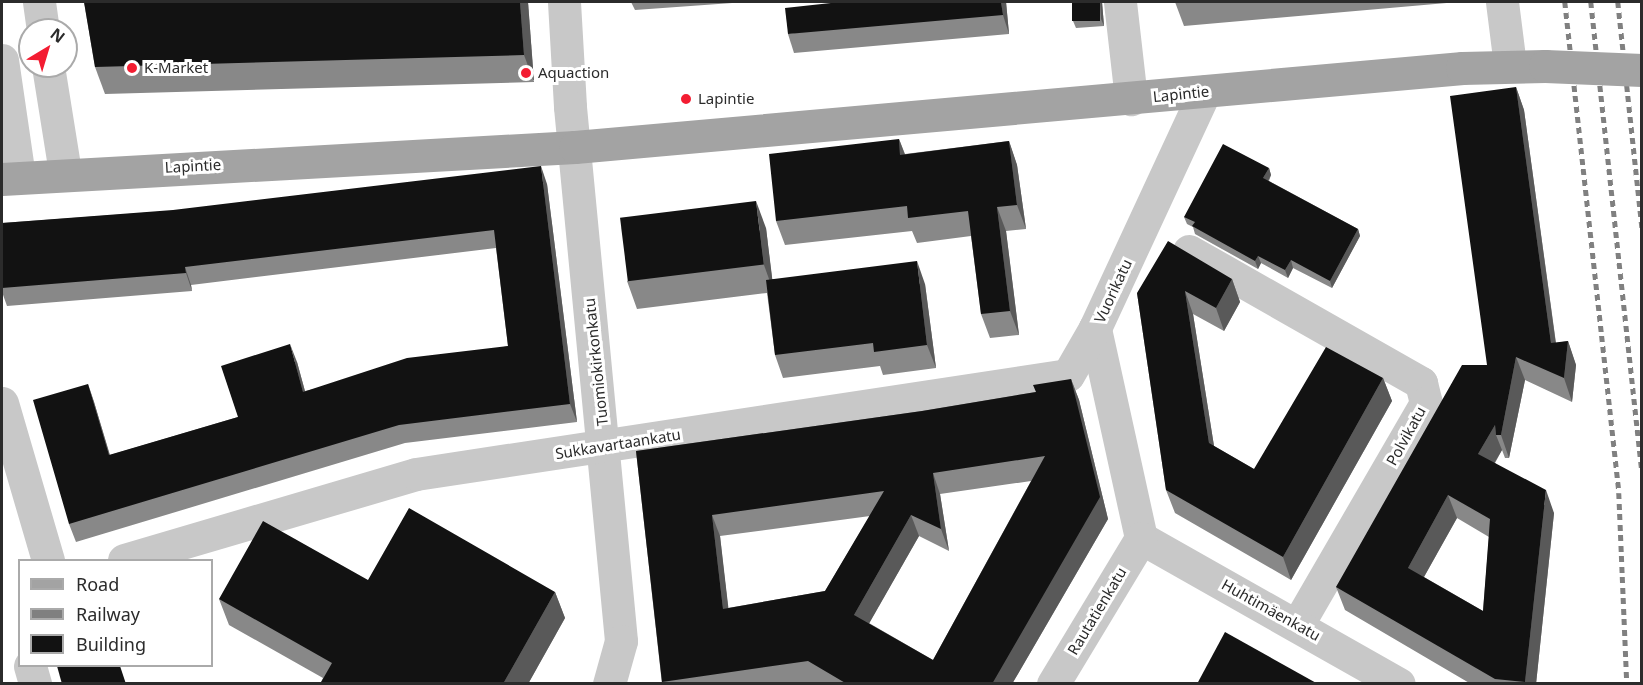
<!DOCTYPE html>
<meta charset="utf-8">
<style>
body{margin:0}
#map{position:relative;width:1643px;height:685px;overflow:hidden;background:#fff;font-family:"Noto Sans",sans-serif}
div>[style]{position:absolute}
.minor>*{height:33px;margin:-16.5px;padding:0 16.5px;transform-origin:16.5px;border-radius:16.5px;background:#c8c8c8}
.major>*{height:33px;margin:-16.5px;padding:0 16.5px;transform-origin:16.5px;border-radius:16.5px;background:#a3a3a3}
.rail>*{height:4.5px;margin-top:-2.25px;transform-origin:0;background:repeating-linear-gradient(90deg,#808080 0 6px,transparent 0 10.5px)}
.major-bridge>*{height:33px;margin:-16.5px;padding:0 16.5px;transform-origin:16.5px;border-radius:16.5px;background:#a3a3a3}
.wall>*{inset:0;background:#888}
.shaded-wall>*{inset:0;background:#595959}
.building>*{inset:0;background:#121212;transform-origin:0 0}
.dots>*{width:16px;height:16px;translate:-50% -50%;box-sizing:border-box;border:3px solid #fff;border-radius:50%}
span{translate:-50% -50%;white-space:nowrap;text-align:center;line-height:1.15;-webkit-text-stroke:6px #fff;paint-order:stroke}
.poi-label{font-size:15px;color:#2b2b2b}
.left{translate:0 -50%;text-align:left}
.street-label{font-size:15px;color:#2b2b2b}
.frame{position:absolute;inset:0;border:3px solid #2b2b2b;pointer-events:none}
.legend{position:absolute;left:18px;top:559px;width:195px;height:108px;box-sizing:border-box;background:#fff;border:2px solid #aaa;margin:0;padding:8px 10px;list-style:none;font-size:18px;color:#2b2b2b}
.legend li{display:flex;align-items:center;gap:12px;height:30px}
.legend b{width:30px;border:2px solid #aaa}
.north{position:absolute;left:18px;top:18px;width:60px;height:60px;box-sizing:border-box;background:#fff;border:2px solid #aaa;border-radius:50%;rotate:38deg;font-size:16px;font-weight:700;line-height:24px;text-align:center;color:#2b2b2b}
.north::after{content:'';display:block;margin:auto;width:21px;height:27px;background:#f31d32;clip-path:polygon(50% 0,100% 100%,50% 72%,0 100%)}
</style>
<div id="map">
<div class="minor">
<i style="left:39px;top:2px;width:28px;rotate:82deg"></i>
<i style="left:564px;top:2px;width:105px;rotate:86.7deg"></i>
<i style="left:570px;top:107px;width:536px;rotate:84.54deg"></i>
<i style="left:621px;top:641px;width:45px;rotate:105.6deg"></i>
<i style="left:1120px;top:2px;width:98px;rotate:83.5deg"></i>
<i style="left:1502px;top:2px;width:64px;rotate:82.8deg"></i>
<i style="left:2px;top:60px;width:118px;rotate:81.7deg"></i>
<i style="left:48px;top:66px;width:107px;rotate:80.9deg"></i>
<i style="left:1189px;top:251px;width:267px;rotate:29.6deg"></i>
<i style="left:1421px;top:383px;width:21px;rotate:76deg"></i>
<i style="left:1426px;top:403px;width:255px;rotate:120.1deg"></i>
<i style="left:2px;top:403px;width:164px;rotate:73.7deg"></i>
<i style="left:1141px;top:538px;width:215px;rotate:-102.4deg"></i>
<i style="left:1095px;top:328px;width:261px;rotate:-65.1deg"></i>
<i style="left:1141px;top:538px;width:296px;rotate:29.5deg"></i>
<i style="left:124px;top:560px;width:304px;rotate:-16.4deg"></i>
<i style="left:416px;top:474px;width:659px;rotate:-8.63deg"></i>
<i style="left:1068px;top:375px;width:54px;rotate:-60.1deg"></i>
<i style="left:30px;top:666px;width:19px;rotate:74deg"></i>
<i style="left:1053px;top:684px;width:170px;rotate:-58.9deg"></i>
</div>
<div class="major">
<i style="left:2px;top:179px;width:574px;rotate:-3.2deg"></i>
<i style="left:575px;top:147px;width:891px;rotate:-5.09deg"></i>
<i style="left:1462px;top:68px;width:83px;rotate:-1.4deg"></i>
</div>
<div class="rail">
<i style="left:1565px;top:2px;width:494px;rotate:83.7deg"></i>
<i style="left:1619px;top:493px;width:191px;rotate:87.6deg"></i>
<i style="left:1591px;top:2px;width:469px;rotate:83.8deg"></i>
<i style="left:1618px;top:2px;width:227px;rotate:83.9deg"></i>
</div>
<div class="major-bridge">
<i style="left:1545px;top:66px;width:97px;rotate:2.4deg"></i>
</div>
<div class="wall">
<i style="clip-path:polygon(84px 2px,528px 2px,534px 82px,105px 94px,95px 67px)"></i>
<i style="clip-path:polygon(631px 2px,746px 2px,635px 10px)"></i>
<i style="clip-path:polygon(1006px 2px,1009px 34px,794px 53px,788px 34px)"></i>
<i style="clip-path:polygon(1072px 2px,1102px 2px,1104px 26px,1076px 28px,1073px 21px)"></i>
<i style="clip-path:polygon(1175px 2px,1458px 2px,1184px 26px)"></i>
<i style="clip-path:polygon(evenodd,1516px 87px,1524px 110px,1556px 343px,1568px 341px,1576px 365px,1572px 402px,1525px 380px,1509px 458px,1505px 458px,1502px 450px,1495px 463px,1554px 513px,1536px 684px,1471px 684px,1345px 610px,1336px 587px,1487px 365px,1516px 87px,1457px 518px,1489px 537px,1483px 611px,1424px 577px,1457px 518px)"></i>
<i style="clip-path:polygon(899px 139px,905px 154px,1009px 141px,1017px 165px,1026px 229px,1006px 231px,1019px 335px,990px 338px,981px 314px,971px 236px,917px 243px,912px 231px,785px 245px,776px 221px)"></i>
<i style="clip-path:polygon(1269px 168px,1271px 175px,1269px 181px,1358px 229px,1360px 236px,1332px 288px,1293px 268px,1288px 278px,1261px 263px,1258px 269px,1195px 234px,1193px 227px,1187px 224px,1184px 217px)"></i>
<i style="clip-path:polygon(547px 184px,577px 422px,405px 443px,76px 542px,69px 524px,88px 384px,94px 402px,110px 455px,238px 417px,297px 362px,305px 391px,508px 346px,496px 248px,191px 285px,192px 291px,7px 306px,2px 292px,2px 223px)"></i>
<i style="clip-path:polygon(766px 228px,772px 279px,925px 284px,936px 368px,883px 375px,880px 366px,783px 378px,775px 355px,767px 293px,637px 309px,627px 281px)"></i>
<i style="clip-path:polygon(1232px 279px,1240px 302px,1224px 331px,1193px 314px,1214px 446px,1254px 469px,1383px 378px,1392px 401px,1291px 580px,1175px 513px,1166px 490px,1137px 293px)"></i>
<i style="clip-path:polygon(evenodd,1071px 379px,1079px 400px,1108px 519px,1012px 684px,817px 684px,816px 683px,810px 684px,662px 684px,636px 451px,922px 411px,1036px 392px,1071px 379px,1031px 481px,933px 660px,869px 623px,919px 536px,949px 551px,940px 494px,1031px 481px,1071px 379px,870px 516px,825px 591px,728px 608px,720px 536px,870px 516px)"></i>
<i style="clip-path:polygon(368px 580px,555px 592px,565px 618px,528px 684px,320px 684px,323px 678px,229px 625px,219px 599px)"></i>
</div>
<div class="shaded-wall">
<i style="clip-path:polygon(520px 2px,528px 2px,534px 82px,524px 55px)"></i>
<i style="clip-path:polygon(1001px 2px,1006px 2px,1009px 34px,1003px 15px)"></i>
<i style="clip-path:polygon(1100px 2px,1102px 2px,1104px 26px,1101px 19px)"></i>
<i style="clip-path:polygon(1516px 87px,1524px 110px,1559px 367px,1551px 343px)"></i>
<i style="clip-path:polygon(899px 139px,908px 163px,900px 155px)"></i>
<i style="clip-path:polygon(1009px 141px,1017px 165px,1026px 229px,1017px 205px)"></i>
<i style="clip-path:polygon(541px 166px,547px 184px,577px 422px,570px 404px)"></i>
<i style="clip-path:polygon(1269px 168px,1271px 175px,1266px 185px,1263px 178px)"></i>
<i style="clip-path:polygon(756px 201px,766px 228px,774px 293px,764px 265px)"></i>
<i style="clip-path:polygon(997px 207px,1006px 231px,1019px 335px,1010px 311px)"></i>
<i style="clip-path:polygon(1358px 229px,1360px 236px,1332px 288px,1330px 281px)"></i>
<i style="clip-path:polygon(1258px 256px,1261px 263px,1258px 269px,1255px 261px)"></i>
<i style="clip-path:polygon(1291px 260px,1293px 268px,1288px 278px,1285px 270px)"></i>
<i style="clip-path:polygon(917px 261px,925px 284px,936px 368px,927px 345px)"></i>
<i style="clip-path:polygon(185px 267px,191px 285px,192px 291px,186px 273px)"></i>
<i style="clip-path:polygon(1232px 279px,1240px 302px,1224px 331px,1216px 308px)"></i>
<i style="clip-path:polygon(1185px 291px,1193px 314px,1217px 465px,1209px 443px)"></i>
<i style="clip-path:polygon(1568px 341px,1576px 365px,1572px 402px,1564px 378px)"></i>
<i style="clip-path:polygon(290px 344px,297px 362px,310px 410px,303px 392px)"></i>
<i style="clip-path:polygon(1516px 357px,1525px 380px,1509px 458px,1501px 435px)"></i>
<i style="clip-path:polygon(1383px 378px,1392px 401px,1291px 580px,1283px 557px)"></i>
<i style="clip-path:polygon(1071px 379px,1079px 400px,1108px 519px,1012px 684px,992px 684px)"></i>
<i style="clip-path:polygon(88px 384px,94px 402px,115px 473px,109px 455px)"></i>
<i style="clip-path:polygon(1495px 425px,1496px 435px,1502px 450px,1486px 477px,1478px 454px)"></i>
<i style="clip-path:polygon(933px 473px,940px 494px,949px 551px,941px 529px)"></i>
<i style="clip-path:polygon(1546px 490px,1554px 513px,1536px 684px,1525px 684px,1525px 682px)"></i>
<i style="clip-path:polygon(1448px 495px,1457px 518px,1416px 591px,1408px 568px)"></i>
<i style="clip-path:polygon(712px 515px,720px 536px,731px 630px,723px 609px)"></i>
<i style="clip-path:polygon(911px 515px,919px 536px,862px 636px,854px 615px)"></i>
<i style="clip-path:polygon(555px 592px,565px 618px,528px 684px,503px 684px)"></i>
</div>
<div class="building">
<i style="clip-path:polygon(84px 2px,520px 2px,524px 55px,95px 67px)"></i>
<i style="clip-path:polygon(840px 2px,1001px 2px,1003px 15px,788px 34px,785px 8px)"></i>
<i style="left:1072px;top:2px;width:28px;height:19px"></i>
<i style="clip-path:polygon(evenodd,1516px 87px,1551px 343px,1568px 341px,1564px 378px,1516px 357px,1501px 435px,1496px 435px,1495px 425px,1478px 454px,1546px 490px,1525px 682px,1495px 679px,1336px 587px,1462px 365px,1487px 365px,1450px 96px,1516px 87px,1448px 495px,1490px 519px,1483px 611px,1408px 568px,1448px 495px)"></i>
<i style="clip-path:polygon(899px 139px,900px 155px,1009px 141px,1017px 205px,997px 207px,1010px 311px,981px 314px,968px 211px,908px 218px,907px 206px,776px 221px,769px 154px)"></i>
<i style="clip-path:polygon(1223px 144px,1269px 168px,1263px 178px,1358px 229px,1330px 281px,1291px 260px,1285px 270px,1258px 256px,1255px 261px,1192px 226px,1195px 222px,1184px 217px)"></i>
<i style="clip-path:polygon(541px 166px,570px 404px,399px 425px,69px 524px,33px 400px,88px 384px,109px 455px,238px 417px,221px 366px,290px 344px,303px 392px,407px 358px,508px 346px,494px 230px,185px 267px,186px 273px,2px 288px,2px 223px,173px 210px)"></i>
<i style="left:756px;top:201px;width:64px;height:137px;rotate:83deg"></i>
<i style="clip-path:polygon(1168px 241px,1232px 279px,1216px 308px,1185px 291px,1209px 443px,1254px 469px,1326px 347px,1383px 378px,1283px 557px,1166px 490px,1137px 293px)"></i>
<i style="clip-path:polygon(917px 261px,927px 345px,874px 352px,873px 343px,775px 355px,766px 280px)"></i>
<i style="clip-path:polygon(evenodd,1071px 379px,1100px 497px,992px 684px,847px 684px,808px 661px,662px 682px,636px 451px,922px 411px,1036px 392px,1033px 385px,1071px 379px,1045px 456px,933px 660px,854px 615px,911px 515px,941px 529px,933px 473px,1045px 456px,1071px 379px,884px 491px,825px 591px,723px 609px,712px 515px,884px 491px)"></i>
<i style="clip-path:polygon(409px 508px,555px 592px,503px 684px,320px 684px,332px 663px,219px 599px,263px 521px,368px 580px)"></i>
<i style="clip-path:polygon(1225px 632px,1318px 684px,1197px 684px)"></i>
<i style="clip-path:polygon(57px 666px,120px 666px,126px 684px,62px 684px)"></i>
</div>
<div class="dots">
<i style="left:132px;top:68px;background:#f31d32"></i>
<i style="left:526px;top:73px;background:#f31d32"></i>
<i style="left:686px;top:99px;background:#f31d32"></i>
</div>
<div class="poi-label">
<span class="left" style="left:144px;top:68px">K-Market</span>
<span class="left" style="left:538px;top:73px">Aquaction</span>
<span class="left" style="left:698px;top:99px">Lapintie</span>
</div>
<div class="street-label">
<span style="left:1181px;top:94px;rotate:-6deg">Lapintie</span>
<span style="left:193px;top:166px;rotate:-3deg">Lapintie</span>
<span style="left:1113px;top:291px;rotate:-65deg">Vuorikatu</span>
<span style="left:596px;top:362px;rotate:-96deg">Tuomiokirkonkatu</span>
<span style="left:1406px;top:436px;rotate:-61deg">Polvikatu</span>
<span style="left:618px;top:444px;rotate:-9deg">Sukkavartaankatu</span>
<span style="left:1271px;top:610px;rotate:29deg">Huhtimäenkatu</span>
<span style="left:1097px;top:611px;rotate:-59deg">Rautatienkatu</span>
</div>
<div class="frame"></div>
<ul class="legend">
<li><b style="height:8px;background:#a3a3a3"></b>Road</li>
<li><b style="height:8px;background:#808080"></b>Railway</li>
<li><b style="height:16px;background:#121212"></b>Building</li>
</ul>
<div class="north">N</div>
</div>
